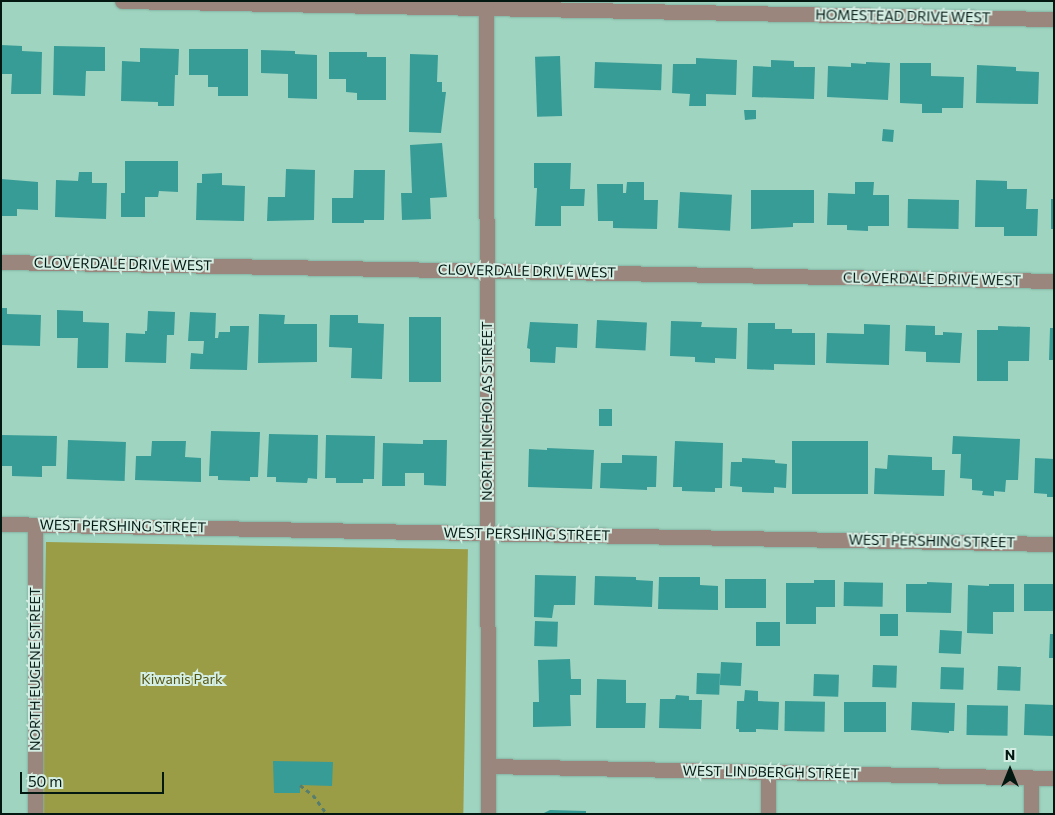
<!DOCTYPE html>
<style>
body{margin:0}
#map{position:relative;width:1055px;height:815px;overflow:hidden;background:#9fd4c0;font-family:Commissioner,sans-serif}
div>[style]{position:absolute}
.green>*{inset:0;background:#9b9c46;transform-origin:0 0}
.building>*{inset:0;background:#379c96;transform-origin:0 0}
.path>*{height:3px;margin-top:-1.5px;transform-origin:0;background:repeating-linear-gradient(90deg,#577d6f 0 4px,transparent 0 8px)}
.roads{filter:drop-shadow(0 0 1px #83b2a1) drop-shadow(0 0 1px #83b2a1)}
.minor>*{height:15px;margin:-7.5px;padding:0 7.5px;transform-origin:7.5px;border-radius:7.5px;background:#9a867c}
span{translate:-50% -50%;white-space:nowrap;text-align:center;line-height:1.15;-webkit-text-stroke:4px #d4eee4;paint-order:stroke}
.street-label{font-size:14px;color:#041812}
.park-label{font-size:14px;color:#555510}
.frame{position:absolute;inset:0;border:2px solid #041812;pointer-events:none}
.north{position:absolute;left:985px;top:745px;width:50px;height:50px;-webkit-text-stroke:4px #d4eee4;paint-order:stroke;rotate:0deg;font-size:14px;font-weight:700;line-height:20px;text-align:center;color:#041812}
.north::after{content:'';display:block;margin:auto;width:18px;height:22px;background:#041812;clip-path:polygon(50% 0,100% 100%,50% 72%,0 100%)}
.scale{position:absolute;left:20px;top:772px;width:144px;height:22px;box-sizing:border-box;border:2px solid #041812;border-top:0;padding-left:6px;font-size:15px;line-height:18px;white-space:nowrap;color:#041812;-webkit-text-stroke:4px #d4eee4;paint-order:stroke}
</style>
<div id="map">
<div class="green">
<i style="left:46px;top:542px;width:422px;height:272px;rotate:1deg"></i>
</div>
<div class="building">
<i style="clip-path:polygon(1px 45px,22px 46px,22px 51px,42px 52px,41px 94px,11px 94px,12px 74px,1px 74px)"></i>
<i style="clip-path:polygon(54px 46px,105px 47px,105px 71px,86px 71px,85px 96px,53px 95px)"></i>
<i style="clip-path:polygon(140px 48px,179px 49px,178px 75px,175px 75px,174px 106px,158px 106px,158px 102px,121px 101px,122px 61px,140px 62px)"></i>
<i style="clip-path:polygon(189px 49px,248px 49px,248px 96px,218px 96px,218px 87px,208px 87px,208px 75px,189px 75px)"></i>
<i style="clip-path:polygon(261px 50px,295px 51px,295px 54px,317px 55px,317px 99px,288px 98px,288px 74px,261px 73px)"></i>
<i style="clip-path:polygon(329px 52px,367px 52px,367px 57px,386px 57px,386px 100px,357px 100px,357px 93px,346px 92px,346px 79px,329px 79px)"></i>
<i style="clip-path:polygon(410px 54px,438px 55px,437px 82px,442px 82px,442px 92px,446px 92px,441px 133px,409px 132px)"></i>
<i style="left:560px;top:56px;width:60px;height:25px;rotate:88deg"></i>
<i style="clip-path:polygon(696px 58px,737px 60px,736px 95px,706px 94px,706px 106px,689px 106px,690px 94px,672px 93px,673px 64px,696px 64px)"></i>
<i style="clip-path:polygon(771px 60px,794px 61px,794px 67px,815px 67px,814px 99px,752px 97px,753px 66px,771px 67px)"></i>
<i style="left:595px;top:62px;width:67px;height:26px;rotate:2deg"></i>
<i style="clip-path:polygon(866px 62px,890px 63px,888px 100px,827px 97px,828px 66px,851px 67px,851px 63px,866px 64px)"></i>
<i style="clip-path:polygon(900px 63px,931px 63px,931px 76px,964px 77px,963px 108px,942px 108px,942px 113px,922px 113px,922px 104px,900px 103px)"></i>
<i style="clip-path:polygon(977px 65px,1016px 67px,1016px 71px,1039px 72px,1038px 104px,976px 103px)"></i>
<i style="clip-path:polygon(744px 110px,756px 110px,756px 119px,745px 120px)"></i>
<i style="left:883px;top:129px;width:11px;height:12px;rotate:5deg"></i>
<i style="clip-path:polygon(442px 143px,447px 197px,430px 198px,431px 219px,402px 220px,401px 193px,412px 193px,410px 145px)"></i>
<i style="clip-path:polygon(125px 161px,178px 161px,178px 192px,159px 191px,158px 197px,145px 197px,145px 217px,121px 217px,121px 193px,125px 193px)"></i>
<i style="clip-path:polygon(534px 163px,571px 163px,570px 189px,585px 189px,584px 206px,561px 206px,561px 226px,535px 226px,537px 188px,534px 188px)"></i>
<i style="clip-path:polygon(286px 169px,315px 170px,314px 220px,267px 221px,268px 197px,285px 197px)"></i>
<i style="clip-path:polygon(354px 170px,385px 170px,384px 220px,364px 220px,364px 223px,332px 223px,332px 198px,353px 198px)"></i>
<i style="clip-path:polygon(79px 172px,92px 172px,92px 183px,107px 183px,106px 219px,55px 217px,56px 180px,78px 181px)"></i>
<i style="clip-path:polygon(222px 173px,222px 185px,245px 186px,244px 221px,196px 220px,197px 183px,202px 183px,202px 174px)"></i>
<i style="clip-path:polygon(1px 179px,38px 182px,38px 210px,17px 209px,17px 216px,1px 216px)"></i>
<i style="clip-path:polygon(976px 180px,1007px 181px,1007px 189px,1027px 189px,1026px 209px,1038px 209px,1037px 236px,1004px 236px,1004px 227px,975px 227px)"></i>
<i style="clip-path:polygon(627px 182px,644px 182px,644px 200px,658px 200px,657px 229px,613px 228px,613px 221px,598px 221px,597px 184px,623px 184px,623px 193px,626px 193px)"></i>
<i style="clip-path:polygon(855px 182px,874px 182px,873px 195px,889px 195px,889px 226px,868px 226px,868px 231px,847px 230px,847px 225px,827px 225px,828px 193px,855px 194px)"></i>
<i style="clip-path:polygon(751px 190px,814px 190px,814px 223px,793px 223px,793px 227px,751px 229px)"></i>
<i style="left:680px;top:192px;width:52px;height:36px;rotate:3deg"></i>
<i style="left:908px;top:199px;width:51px;height:29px;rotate:1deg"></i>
<i style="left:1051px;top:199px;width:3px;height:30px"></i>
<i style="clip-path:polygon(1px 308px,7px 308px,7px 314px,41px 315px,40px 346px,1px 345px)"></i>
<i style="clip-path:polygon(57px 310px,83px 311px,83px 322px,109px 323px,108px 368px,77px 368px,78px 338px,57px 338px)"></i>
<i style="clip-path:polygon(148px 311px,175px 312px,174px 335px,167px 335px,166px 363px,125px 362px,126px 333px,145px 334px,145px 331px,147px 331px)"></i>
<i style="clip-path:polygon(190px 312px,216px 313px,215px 338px,218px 338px,219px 332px,230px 332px,230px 326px,249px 326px,247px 370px,190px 369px,191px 353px,203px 354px,204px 341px,188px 341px)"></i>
<i style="clip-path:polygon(259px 314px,285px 315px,284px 324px,317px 324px,317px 362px,258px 363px)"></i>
<i style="clip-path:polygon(330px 315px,358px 315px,358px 323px,384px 324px,382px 379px,351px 378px,352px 348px,329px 347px)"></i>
<i style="left:409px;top:317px;width:32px;height:65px"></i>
<i style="left:597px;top:320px;width:50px;height:28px;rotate:3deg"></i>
<i style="clip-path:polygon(671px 321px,702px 322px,701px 327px,737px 328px,736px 359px,715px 358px,715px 363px,695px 362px,695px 357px,670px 356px)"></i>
<i style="clip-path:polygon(530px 322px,578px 324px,577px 348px,556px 347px,555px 363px,530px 362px,530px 349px,527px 348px)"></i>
<i style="clip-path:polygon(748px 323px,775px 323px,775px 329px,792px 329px,792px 333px,815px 333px,815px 365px,774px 364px,774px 370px,747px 369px)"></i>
<i style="clip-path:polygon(864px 324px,890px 325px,889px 365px,826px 363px,827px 333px,864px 334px)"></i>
<i style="clip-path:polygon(906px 325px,935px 326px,935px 335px,943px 335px,943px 332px,962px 333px,960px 363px,926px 362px,926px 352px,905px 351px)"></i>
<i style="clip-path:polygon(998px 326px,1030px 327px,1029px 361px,1008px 361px,1008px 381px,977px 381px,977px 330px,998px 330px)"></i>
<i style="clip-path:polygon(1050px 328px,1054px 328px,1054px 360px,1049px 360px)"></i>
<i style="left:599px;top:409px;width:13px;height:17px"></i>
<i style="clip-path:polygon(211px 431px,260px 432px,258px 477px,250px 477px,250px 481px,218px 480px,218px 476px,209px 476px)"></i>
<i style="clip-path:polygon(269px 434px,318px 435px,317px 479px,308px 478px,307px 483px,276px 482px,276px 477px,267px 477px)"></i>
<i style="clip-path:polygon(1px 435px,57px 436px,56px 466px,42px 466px,42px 477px,12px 476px,12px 466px,1px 466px)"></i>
<i style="clip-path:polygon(326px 435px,375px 436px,374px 479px,363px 479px,363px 483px,336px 483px,336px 478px,325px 478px)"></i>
<i style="clip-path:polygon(953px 436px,1020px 439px,1018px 480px,1006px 480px,1005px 492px,994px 491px,994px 496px,982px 495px,983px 491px,972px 490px,972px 479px,960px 478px,961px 454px,952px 454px)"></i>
<i style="left:68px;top:440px;width:58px;height:39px;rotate:2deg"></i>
<i style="clip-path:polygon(423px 440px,447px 440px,446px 486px,424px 485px,424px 473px,405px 473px,405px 486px,382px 486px,383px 443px,423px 444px)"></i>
<i style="clip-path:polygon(152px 441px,186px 441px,185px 457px,201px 458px,201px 482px,135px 480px,136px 456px,151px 456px)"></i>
<i style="clip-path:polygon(675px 441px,723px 443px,722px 488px,715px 488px,715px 492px,682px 491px,682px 487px,673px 487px)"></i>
<i style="left:792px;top:441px;width:76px;height:53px"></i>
<i style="clip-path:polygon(547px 448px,594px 450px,592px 489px,528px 487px,529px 449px,547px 450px)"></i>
<i style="clip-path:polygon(622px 455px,657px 456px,656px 487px,647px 487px,647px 490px,600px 488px,601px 463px,622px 463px)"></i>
<i style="clip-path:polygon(888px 455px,932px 457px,932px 470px,945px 470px,944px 496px,874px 494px,875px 468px,887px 469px)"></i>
<i style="clip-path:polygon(742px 458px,775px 460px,775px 463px,787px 464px,786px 488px,774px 487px,774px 493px,742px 492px,742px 487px,730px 486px,731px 462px,742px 462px)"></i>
<i style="clip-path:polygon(1035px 458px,1054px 459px,1054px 497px,1047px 497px,1047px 494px,1034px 493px)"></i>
<i style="clip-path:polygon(535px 575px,576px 576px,575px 605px,554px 605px,552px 618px,534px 617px)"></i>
<i style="clip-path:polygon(595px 576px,636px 577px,636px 580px,653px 581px,652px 607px,594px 605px)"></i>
<i style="clip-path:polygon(659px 577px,700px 577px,700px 585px,718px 586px,718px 610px,658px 609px)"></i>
<i style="left:725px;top:579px;width:41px;height:29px"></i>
<i style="clip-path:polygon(814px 580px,835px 580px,835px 607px,816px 607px,816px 624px,786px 624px,786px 583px,814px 583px)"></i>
<i style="left:844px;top:582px;width:39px;height:24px;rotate:1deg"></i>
<i style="clip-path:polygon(927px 582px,952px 583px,951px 613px,906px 612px,906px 584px,927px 584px)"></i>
<i style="clip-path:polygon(989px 584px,1014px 584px,1014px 612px,993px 612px,993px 634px,967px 633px,968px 585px,989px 586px)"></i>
<i style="left:1024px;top:584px;width:30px;height:27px"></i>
<i style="left:880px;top:614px;width:18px;height:22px"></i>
<i style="left:535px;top:621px;width:23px;height:25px;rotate:2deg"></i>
<i style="left:756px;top:622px;width:24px;height:24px"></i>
<i style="left:940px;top:630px;width:22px;height:23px;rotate:3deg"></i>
<i style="clip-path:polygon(1050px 634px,1054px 634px,1054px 658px,1049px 658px)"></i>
<i style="clip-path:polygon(570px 659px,571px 679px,581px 679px,581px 695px,570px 695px,571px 726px,533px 727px,533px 702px,539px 702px,538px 660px)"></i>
<i style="left:721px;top:662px;width:21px;height:23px;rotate:3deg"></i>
<i style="left:873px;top:665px;width:24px;height:22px;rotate:2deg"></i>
<i style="left:998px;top:666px;width:23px;height:24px;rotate:2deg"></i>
<i style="left:941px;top:667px;width:23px;height:22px;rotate:2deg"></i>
<i style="left:697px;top:673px;width:23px;height:21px;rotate:2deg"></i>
<i style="left:814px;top:674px;width:25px;height:22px;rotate:2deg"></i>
<i style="clip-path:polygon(597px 679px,626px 680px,626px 703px,646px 703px,645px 728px,596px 728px)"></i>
<i style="clip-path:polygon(745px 690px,758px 691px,758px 701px,779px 702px,778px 730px,756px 729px,756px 732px,739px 732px,739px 729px,736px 729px,737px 701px,744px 701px)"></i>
<i style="clip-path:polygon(676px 695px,689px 696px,689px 700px,702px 700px,701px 729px,659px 728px,660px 699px,675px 699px)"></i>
<i style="left:785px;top:701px;width:40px;height:30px;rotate:1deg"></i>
<i style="left:844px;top:702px;width:42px;height:30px"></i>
<i style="clip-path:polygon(912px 702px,955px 703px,954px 731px,949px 731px,949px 733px,911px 730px)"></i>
<i style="left:1025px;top:704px;width:29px;height:31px;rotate:2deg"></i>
<i style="left:967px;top:705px;width:41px;height:30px;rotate:1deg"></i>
<i style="clip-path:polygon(273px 761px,333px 762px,332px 786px,300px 785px,300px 793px,274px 793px)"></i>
<i style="clip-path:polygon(550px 810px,586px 811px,586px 814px,542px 814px)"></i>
</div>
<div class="path">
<i style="left:300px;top:785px;width:16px;rotate:38deg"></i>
<i style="left:313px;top:795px;width:24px;rotate:54deg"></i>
</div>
<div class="roads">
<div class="minor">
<i style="left:122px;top:1px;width:932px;rotate:1.11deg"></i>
<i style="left:486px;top:8px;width:806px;rotate:89.86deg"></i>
<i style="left:1px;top:262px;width:1053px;rotate:1.03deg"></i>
<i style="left:1px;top:524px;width:1053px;rotate:1.09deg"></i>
<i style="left:488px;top:766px;width:566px;rotate:1.21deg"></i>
<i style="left:768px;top:772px;width:42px;rotate:90deg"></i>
<i style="left:35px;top:814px;width:289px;rotate:-90deg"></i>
<i style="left:1031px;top:814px;width:36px;rotate:-90deg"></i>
</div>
</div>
<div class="street-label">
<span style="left:903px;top:16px;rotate:1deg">HOMESTEAD DRIVE WEST</span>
<span style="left:123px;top:264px;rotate:1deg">CLOVERDALE DRIVE WEST</span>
<span style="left:527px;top:271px;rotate:1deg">CLOVERDALE DRIVE WEST</span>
<span style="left:932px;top:279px;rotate:1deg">CLOVERDALE DRIVE WEST</span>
<span style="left:487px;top:411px;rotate:-90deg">NORTH NICHOLAS STREET</span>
<span style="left:123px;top:526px;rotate:1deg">WEST PERSHING STREET</span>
<span style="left:527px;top:534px;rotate:1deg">WEST PERSHING STREET</span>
<span style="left:932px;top:541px;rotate:1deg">WEST PERSHING STREET</span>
<span style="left:35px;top:669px;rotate:-90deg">NORTH EUGENE STREET</span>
<span style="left:771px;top:772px;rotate:1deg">WEST LINDBERGH STREET</span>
</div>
<div class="park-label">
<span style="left:182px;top:679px">Kiwanis Park</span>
</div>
<div class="frame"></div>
<div class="north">N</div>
<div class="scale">50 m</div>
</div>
